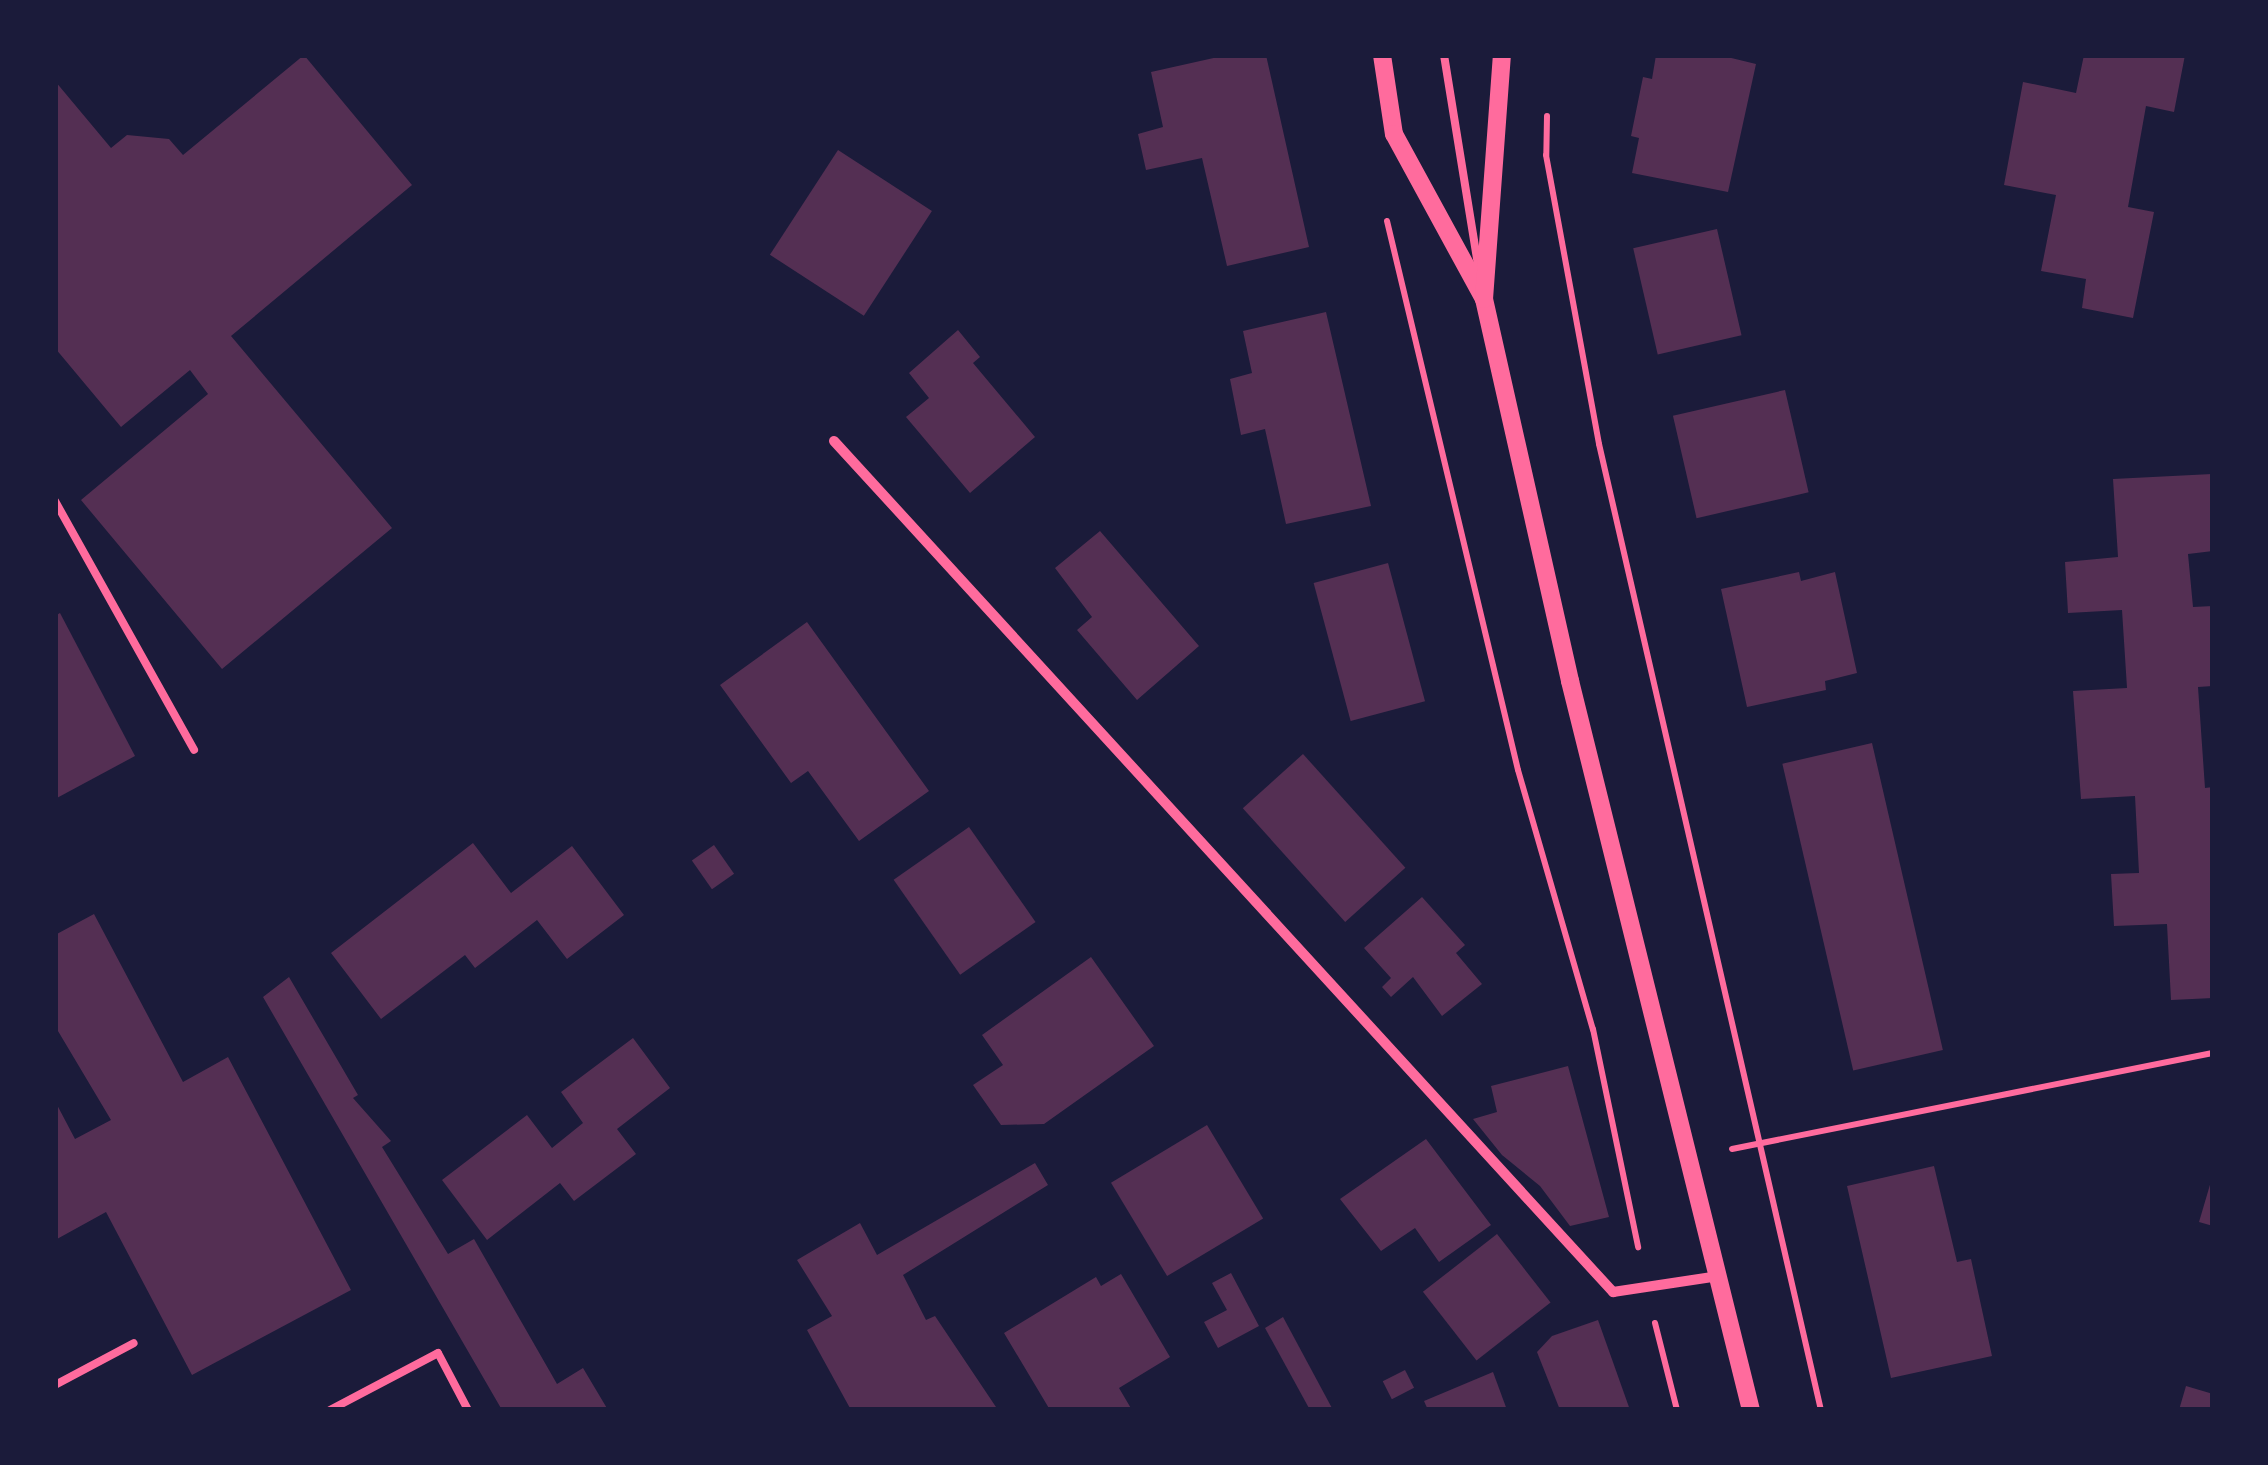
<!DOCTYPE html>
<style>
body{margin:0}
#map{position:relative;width:2268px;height:1465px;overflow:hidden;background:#1b1b3a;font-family:Inter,sans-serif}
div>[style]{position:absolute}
.building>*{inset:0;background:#542f53;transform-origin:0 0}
.path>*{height:6px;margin:-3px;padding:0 3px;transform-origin:3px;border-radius:3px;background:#ff6b9d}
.service>*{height:8px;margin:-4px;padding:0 4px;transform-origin:4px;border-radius:4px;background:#ff6b9d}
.minor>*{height:10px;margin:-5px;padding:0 5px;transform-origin:5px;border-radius:5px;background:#ff6b9d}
.tertiary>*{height:18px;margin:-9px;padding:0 9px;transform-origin:9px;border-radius:9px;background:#ff6b9d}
span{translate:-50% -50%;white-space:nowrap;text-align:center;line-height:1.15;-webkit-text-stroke:8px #1b1b3a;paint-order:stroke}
.frame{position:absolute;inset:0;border:58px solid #1b1b3a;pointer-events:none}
</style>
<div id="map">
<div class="building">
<i style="clip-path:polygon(304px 55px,412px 185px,231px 336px,392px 528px,222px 669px,81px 500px,208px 394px,190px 370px,121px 427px,55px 348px,55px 81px,111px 148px,127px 135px,169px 139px,183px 155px)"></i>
<i style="clip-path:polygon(1227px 55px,1266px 55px,1309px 247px,1227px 266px,1202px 158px,1146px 170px,1138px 134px,1163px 127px,1151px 72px)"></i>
<i style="clip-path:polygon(1656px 55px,1719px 55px,1756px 64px,1728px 192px,1632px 173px,1639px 138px,1631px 136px,1643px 77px,1652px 79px)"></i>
<i style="clip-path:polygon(2084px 55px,2185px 55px,2174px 112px,2146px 106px,2128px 207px,2154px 212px,2133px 318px,2082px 308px,2086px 279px,2041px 271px,2056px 195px,2004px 185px,2023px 82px,2076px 93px)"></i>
<i style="left:838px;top:150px;width:112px;height:125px;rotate:33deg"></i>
<i style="left:1717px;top:229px;width:109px;height:86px;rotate:77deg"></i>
<i style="clip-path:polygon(1326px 312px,1371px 506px,1286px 524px,1265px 429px,1241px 435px,1230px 379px,1252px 373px,1243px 331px)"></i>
<i style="clip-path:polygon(958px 330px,980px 357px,973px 363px,1035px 437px,970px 493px,906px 417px,929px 398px,909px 373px)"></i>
<i style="left:1785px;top:390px;width:105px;height:115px;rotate:77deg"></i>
<i style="clip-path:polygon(2212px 474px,2213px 551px,2188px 554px,2193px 607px,2213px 606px,2213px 686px,2198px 687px,2205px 788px,2213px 787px,2213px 998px,2171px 1000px,2167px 924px,2114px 926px,2111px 874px,2139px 873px,2135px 796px,2081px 799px,2073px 691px,2127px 688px,2122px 610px,2068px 613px,2065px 562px,2118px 557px,2113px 479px)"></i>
<i style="clip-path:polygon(1100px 531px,1199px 646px,1137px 700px,1077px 630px,1092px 617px,1055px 568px)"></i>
<i style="left:1388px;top:563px;width:143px;height:77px;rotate:75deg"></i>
<i style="clip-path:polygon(1799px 572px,1801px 581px,1835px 572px,1857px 673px,1825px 681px,1826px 690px,1747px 707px,1721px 589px)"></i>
<i style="clip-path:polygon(60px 613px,135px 756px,55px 799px,55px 616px)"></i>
<i style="clip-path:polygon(807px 622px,929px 791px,859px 841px,808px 771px,791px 783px,720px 685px)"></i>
<i style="left:1872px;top:743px;width:315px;height:92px;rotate:77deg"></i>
<i style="left:1303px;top:754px;width:153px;height:81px;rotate:48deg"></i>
<i style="left:969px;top:827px;width:116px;height:92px;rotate:55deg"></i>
<i style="clip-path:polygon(473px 843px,511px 893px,572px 846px,624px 915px,567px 959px,537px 920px,475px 968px,465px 955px,381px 1019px,331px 953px)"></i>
<i style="left:714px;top:845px;width:35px;height:27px;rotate:55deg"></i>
<i style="clip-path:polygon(1422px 897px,1465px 945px,1456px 953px,1482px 984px,1442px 1016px,1413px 977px,1391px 997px,1382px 987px,1391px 978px,1364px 948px)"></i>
<i style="clip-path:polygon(94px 914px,183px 1082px,228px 1057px,351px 1290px,192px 1375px,106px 1212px,57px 1239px,55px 1235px,55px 1101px,75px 1139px,111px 1120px,55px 1026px,55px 935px)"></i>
<i style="clip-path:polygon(1091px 957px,1154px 1046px,1044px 1124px,1001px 1125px,973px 1085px,1003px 1065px,982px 1035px)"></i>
<i style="clip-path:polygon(289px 977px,358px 1095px,353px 1098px,391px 1141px,382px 1147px,448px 1254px,474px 1239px,557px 1384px,583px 1368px,608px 1410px,502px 1410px,263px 997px)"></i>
<i style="clip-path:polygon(633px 1038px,670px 1088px,617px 1129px,636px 1154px,574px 1201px,560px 1183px,487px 1240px,442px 1180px,527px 1115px,552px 1148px,583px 1123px,561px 1092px)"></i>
<i style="clip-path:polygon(1568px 1066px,1609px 1217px,1570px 1226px,1540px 1186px,1502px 1155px,1473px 1119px,1497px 1112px,1491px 1086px)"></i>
<i style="left:1207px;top:1125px;width:109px;height:112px;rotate:59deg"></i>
<i style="clip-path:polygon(1426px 1139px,1491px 1225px,1439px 1262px,1415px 1228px,1381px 1251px,1340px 1199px)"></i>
<i style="clip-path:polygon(1035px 1163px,1048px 1185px,903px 1275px,926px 1320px,935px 1316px,998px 1410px,851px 1410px,807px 1330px,832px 1316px,797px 1260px,860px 1223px,877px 1255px)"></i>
<i style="clip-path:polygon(1934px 1166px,1957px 1262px,1971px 1259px,1992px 1356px,1891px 1378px,1847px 1186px)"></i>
<i style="clip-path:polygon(2212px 1178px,2213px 1178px,2213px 1226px,2199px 1222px)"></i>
<i style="left:1497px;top:1234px;width:87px;height:94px;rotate:52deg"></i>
<i style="clip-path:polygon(1231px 1273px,1259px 1326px,1218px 1348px,1204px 1322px,1227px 1310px,1212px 1283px)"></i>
<i style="clip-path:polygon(1121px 1274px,1170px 1357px,1119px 1388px,1132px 1410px,1050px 1410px,1004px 1333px,1096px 1277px,1101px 1286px)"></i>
<i style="clip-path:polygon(1283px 1317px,1333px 1410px,1310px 1410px,1265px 1328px)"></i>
<i style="clip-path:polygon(1598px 1320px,1630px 1410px,1560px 1410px,1537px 1352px,1552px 1336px)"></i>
<i style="left:1405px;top:1370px;width:20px;height:25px;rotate:63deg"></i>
<i style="clip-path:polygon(1493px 1372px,1507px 1410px,1428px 1410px,1424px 1401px)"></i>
<i style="clip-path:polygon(2186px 1386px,2213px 1394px,2213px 1410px,2179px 1410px)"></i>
</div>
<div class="path">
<i style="left:1547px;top:116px;width:39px;rotate:91deg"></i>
<i style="left:1546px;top:155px;width:294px;rotate:79.6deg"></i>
<i style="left:1599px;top:444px;width:991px;rotate:77.06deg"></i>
<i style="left:1387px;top:221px;width:564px;rotate:76.58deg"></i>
<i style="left:1518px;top:770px;width:270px;rotate:73.9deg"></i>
<i style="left:1593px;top:1029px;width:223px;rotate:78.3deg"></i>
<i style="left:1732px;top:1149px;width:490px;rotate:-11.3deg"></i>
<i style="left:1655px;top:1323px;width:90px;rotate:75.8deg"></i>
</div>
<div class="service">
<i style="left:1444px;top:55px;width:218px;rotate:80.8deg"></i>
<i style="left:55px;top:501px;width:285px;rotate:60.8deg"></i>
<i style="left:55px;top:1385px;width:89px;rotate:-28deg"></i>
<i style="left:330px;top:1410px;width:122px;rotate:-27.8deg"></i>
<i style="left:438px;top:1353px;width:64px;rotate:62.2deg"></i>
</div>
<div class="minor">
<i style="left:834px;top:441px;width:1154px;rotate:47.53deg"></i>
<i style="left:1613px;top:1292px;width:107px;rotate:-8.6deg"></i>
</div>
<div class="tertiary">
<i style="left:1382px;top:55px;width:80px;rotate:81.4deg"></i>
<i style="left:1394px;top:134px;width:188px;rotate:61.4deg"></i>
<i style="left:1484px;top:299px;width:392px;rotate:77.3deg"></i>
<i style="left:1570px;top:681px;width:751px;rotate:76.06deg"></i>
<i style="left:1484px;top:299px;width:245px;rotate:-85.8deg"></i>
</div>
<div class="frame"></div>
</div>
